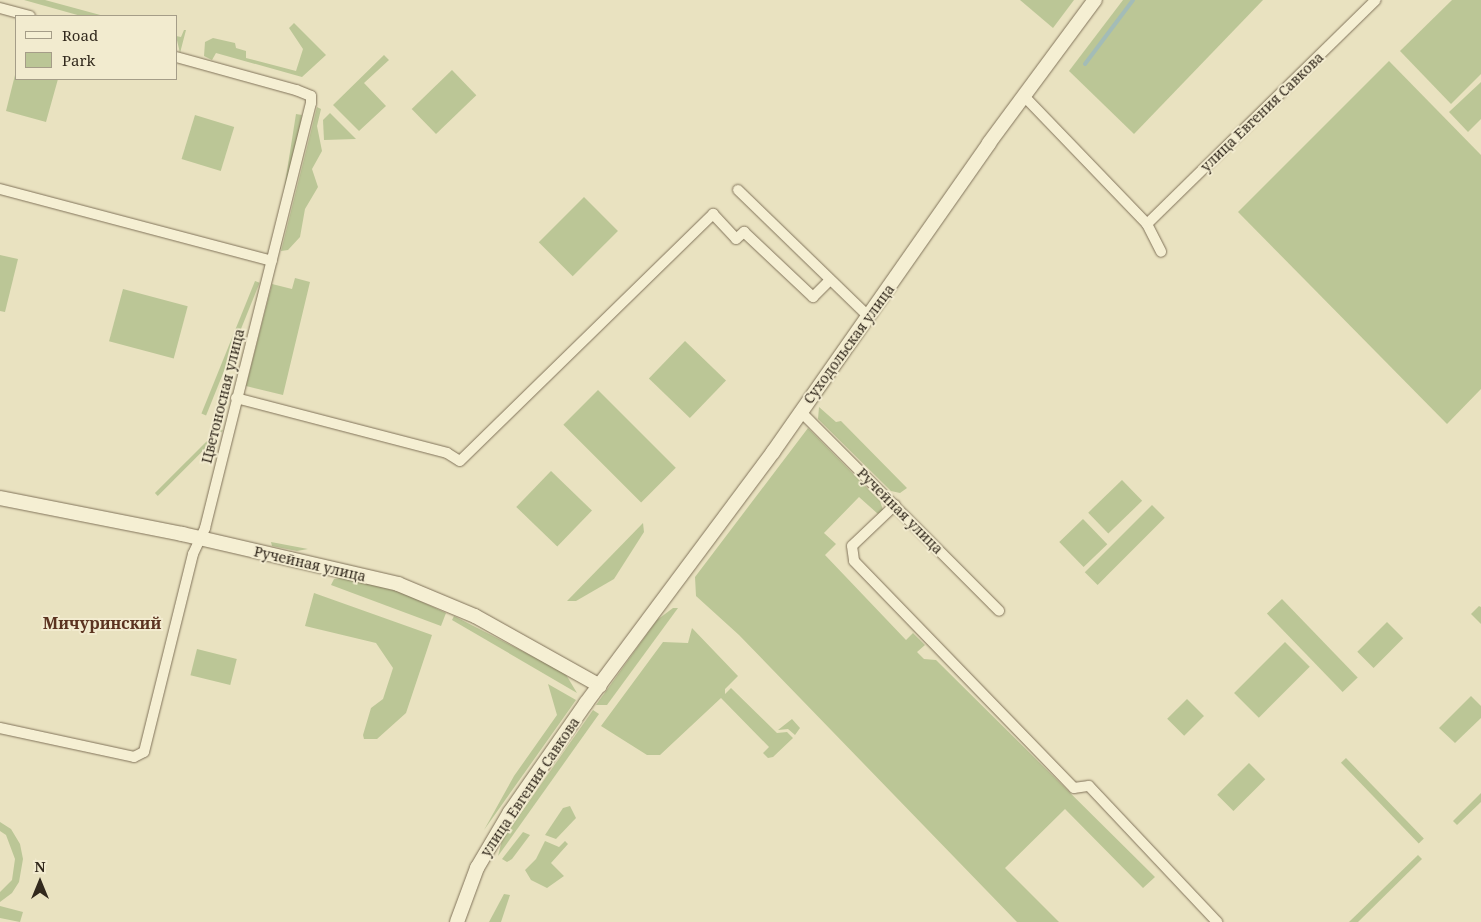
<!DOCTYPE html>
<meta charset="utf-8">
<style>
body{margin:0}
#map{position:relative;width:1481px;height:922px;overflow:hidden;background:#e9e2c0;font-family:"Noto Serif",serif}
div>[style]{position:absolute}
.green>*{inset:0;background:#bbc696;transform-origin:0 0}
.stream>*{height:4px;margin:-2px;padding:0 2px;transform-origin:2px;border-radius:2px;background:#a3bcb7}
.roads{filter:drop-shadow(0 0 1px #81735a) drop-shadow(0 0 1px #81735a)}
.street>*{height:10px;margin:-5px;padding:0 5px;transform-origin:5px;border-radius:5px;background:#f5efd3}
.secondary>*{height:14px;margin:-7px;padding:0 7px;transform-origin:7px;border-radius:7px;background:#f5efd3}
span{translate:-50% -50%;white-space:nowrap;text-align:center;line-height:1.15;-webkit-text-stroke:4px #f2ebcf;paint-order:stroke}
.street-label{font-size:14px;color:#32291d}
.quarter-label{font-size:16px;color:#5b3320;font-weight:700}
.legend{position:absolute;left:15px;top:15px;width:162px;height:65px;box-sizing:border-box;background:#f2ebcf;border:1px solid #a59d88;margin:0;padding:6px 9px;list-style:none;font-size:15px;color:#32291d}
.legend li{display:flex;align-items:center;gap:10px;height:25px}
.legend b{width:25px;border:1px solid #a59d88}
.north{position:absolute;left:15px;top:857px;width:50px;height:50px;-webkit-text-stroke:4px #f2ebcf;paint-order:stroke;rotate:0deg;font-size:14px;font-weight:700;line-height:20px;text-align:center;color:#32291d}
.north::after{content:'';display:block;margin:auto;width:18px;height:22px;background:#32291d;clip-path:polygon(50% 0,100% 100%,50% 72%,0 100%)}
</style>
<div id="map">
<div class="green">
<i style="clip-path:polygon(24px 0,45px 0,104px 16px,81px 16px)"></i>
<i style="clip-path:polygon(1020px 0,1074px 0,1053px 28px)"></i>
<i style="clip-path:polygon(1123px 0,1263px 0,1134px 134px,1069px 71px)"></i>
<i style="clip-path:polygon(1452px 0,1481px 0,1481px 74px,1451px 104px,1400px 51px)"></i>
<i style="clip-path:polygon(294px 23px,326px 55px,302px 77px,216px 53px,212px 60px,204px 56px,205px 42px,213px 38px,235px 43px,236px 48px,246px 51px,246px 58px,296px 71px,303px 49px,289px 28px)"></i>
<i style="clip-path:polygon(184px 30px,186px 30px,180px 53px,176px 36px,181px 37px)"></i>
<i style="clip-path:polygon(384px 55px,389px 60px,364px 83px,386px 106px,359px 131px,333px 105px)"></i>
<i style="clip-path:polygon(1389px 61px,1481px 155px,1481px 389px,1447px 424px,1238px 212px)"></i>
<i style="left:452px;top:70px;width:35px;height:56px;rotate:46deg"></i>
<i style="clip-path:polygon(16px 71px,16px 79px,58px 79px,46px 122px,6px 111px)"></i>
<i style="clip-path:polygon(1481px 82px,1481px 119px,1468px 132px,1449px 112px)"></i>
<i style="clip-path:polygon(317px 107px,321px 109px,317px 126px,322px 151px,312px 169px,318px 187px,305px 209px,300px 237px,288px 250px,281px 251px)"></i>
<i style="clip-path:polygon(330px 113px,356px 139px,324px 140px,323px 120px)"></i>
<i style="left:296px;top:114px;width:6px;height:136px;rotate:9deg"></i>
<i style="left:195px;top:115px;width:41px;height:46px;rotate:17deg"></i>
<i style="left:584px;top:197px;width:48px;height:64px;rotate:45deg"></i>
<i style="clip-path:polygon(0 255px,18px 259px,5px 312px,0 311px)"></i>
<i style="clip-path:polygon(295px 278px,310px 282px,283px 395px,246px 386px,272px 284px,292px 289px)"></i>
<i style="left:255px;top:281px;width:5px;height:143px;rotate:22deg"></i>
<i style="left:123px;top:289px;width:67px;height:54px;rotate:15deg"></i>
<i style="left:685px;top:341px;width:57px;height:52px;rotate:44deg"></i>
<i style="left:598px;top:390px;width:110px;height:49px;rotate:45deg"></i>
<i style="clip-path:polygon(819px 407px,836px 422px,841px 421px,907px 488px,900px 493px,891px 491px,818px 419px)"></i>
<i style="left:220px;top:428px;width:4px;height:92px;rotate:45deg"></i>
<i style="clip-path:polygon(808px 428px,880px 501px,883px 510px,878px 514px,859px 497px,824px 533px,836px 544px,825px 555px,906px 640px,913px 633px,925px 645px,917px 652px,924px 659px,936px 660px,1155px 877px,1143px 888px,1065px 809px,1005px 868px,1059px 922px,1017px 922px,739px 635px,696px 596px,695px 577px)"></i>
<i style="left:551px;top:471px;width:57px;height:50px;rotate:44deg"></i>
<i style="left:1122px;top:480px;width:29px;height:47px;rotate:46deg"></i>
<i style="left:1152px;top:505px;width:18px;height:95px;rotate:45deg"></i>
<i style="left:1083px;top:519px;width:35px;height:33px;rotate:46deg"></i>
<i style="clip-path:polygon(643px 523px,644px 532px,614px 579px,576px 601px,567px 601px)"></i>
<i style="clip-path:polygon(271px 542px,308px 549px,297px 551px,272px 546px)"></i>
<i style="clip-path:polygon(346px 577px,403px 593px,446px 613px,441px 626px,331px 585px,334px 579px)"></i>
<i style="clip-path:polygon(314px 593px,432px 635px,406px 713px,377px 739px,364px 739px,363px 735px,371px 708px,383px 699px,393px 668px,376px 643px,305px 626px)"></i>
<i style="left:1282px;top:599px;width:109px;height:21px;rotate:46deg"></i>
<i style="clip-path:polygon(1479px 606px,1481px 607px,1481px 624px,1471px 614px)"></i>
<i style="clip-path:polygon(673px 608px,678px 608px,607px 705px,596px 705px,657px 620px)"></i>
<i style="clip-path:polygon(454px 616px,565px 673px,577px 693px,452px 620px)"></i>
<i style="left:1387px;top:622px;width:23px;height:42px;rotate:45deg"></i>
<i style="clip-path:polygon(692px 628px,738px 676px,725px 689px,725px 694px,731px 688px,777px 733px,787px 732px,793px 738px,773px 757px,768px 758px,763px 753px,769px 747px,721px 698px,660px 755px,647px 755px,601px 726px,663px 642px,688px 643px)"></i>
<i style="left:1285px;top:642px;width:35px;height:72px;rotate:45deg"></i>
<i style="left:197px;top:649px;width:41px;height:27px;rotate:14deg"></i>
<i style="clip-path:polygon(548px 684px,576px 700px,484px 830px,514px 776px,557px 715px)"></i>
<i style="clip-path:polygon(1471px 696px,1481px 706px,1481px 718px,1455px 743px,1439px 728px)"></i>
<i style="left:1187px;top:699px;width:24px;height:28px;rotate:45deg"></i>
<i style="clip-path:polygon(593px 710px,599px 714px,498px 856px,502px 840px)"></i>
<i style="clip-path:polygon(792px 719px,800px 728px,795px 735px,788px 729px,778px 730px)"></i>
<i style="left:1346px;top:758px;width:112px;height:7px;rotate:46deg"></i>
<i style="left:1249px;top:763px;width:23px;height:45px;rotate:45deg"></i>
<i style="clip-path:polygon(1481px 793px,1481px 802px,1457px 825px,1453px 821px)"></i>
<i style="clip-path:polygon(570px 806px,576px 818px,556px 839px,545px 835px,563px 808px)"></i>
<i style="clip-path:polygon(0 822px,11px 829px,20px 844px,23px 859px,19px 882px,12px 893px,0 902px,0 892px,12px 880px,15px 859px,6px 835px,0 831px)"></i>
<i style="clip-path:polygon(523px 832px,530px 835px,512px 859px,507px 862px,502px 859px)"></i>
<i style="clip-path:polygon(545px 841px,559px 847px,565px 841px,568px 844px,551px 863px,564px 876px,547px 888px,531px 880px,525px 870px,536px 859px)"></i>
<i style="clip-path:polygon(1418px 855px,1422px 859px,1358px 922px,1349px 922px)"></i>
<i style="clip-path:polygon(504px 894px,510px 895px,501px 922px,489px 922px)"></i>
<i style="clip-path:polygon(0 906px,23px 912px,20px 922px,0 918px)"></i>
</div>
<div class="stream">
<i style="left:1085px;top:64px;width:80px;rotate:-53.1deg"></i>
</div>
<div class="roads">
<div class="street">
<i style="left:0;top:8px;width:31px;rotate:15deg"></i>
<i style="left:1023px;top:95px;width:179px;rotate:46.1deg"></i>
<i style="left:1147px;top:224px;width:31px;rotate:63deg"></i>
<i style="left:0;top:189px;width:281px;rotate:14.8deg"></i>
<i style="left:738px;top:190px;width:182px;rotate:44.1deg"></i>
<i style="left:1147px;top:224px;width:320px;rotate:-44.4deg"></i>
<i style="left:236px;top:398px;width:218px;rotate:14.6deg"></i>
<i style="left:447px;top:453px;width:15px;rotate:32deg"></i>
<i style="left:460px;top:461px;width:354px;rotate:-44.3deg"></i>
<i style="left:713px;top:214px;width:34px;rotate:47deg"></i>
<i style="left:736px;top:239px;width:11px;rotate:-41deg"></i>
<i style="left:744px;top:232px;width:95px;rotate:43.3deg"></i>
<i style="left:813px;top:297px;width:24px;rotate:-45deg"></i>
<i style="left:800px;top:411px;width:282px;rotate:45.1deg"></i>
<i style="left:895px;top:505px;width:59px;rotate:136.4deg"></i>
<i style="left:852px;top:546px;width:15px;rotate:82deg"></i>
<i style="left:854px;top:561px;width:316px;rotate:45.9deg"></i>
<i style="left:1074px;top:788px;width:15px;rotate:-8deg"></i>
<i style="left:1089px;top:786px;width:187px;rotate:46.7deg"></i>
<i style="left:0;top:728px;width:137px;rotate:12.2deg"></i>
<i style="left:134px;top:757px;width:11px;rotate:-27deg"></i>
<i style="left:144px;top:752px;width:204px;rotate:-76.1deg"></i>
<i style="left:193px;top:554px;width:29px;rotate:-65deg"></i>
<i style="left:205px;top:528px;width:438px;rotate:-76deg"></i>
<i style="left:311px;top:103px;width:7px;rotate:-90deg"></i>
<i style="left:311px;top:96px;width:16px;rotate:-158deg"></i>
<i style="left:296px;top:90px;width:124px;rotate:-164.6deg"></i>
</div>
<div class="secondary">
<i style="left:0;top:498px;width:186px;rotate:11.2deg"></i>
<i style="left:182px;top:534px;width:222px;rotate:13deg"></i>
<i style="left:398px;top:584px;width:83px;rotate:22.6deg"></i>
<i style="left:475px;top:616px;width:143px;rotate:29.2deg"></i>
<i style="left:457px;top:922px;width:58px;rotate:-69.7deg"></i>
<i style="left:477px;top:868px;width:65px;rotate:-59.5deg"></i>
<i style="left:510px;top:812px;width:133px;rotate:-55.1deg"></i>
<i style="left:586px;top:703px;width:313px;rotate:-53.3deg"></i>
<i style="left:773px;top:452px;width:377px;rotate:-55deg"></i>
<i style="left:989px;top:143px;width:178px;rotate:-53.5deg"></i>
</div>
</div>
<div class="street-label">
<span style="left:1262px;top:112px;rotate:-44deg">улица Евгения Савкова</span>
<span style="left:849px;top:344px;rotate:-54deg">Суходольская улица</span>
<span style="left:223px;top:396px;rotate:-76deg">Цветоносная улица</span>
<span style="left:900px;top:511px;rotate:45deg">Ручейная улица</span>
<span style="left:310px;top:564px;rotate:13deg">Ручейная улица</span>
<span style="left:530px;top:787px;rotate:-56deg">улица Евгения Савкова</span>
</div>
<div class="quarter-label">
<span style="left:102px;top:623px">Мичуринский</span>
</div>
<ul class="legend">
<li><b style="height:6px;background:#f5efd3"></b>Road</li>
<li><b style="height:14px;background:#bbc696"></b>Park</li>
</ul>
<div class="north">N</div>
</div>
